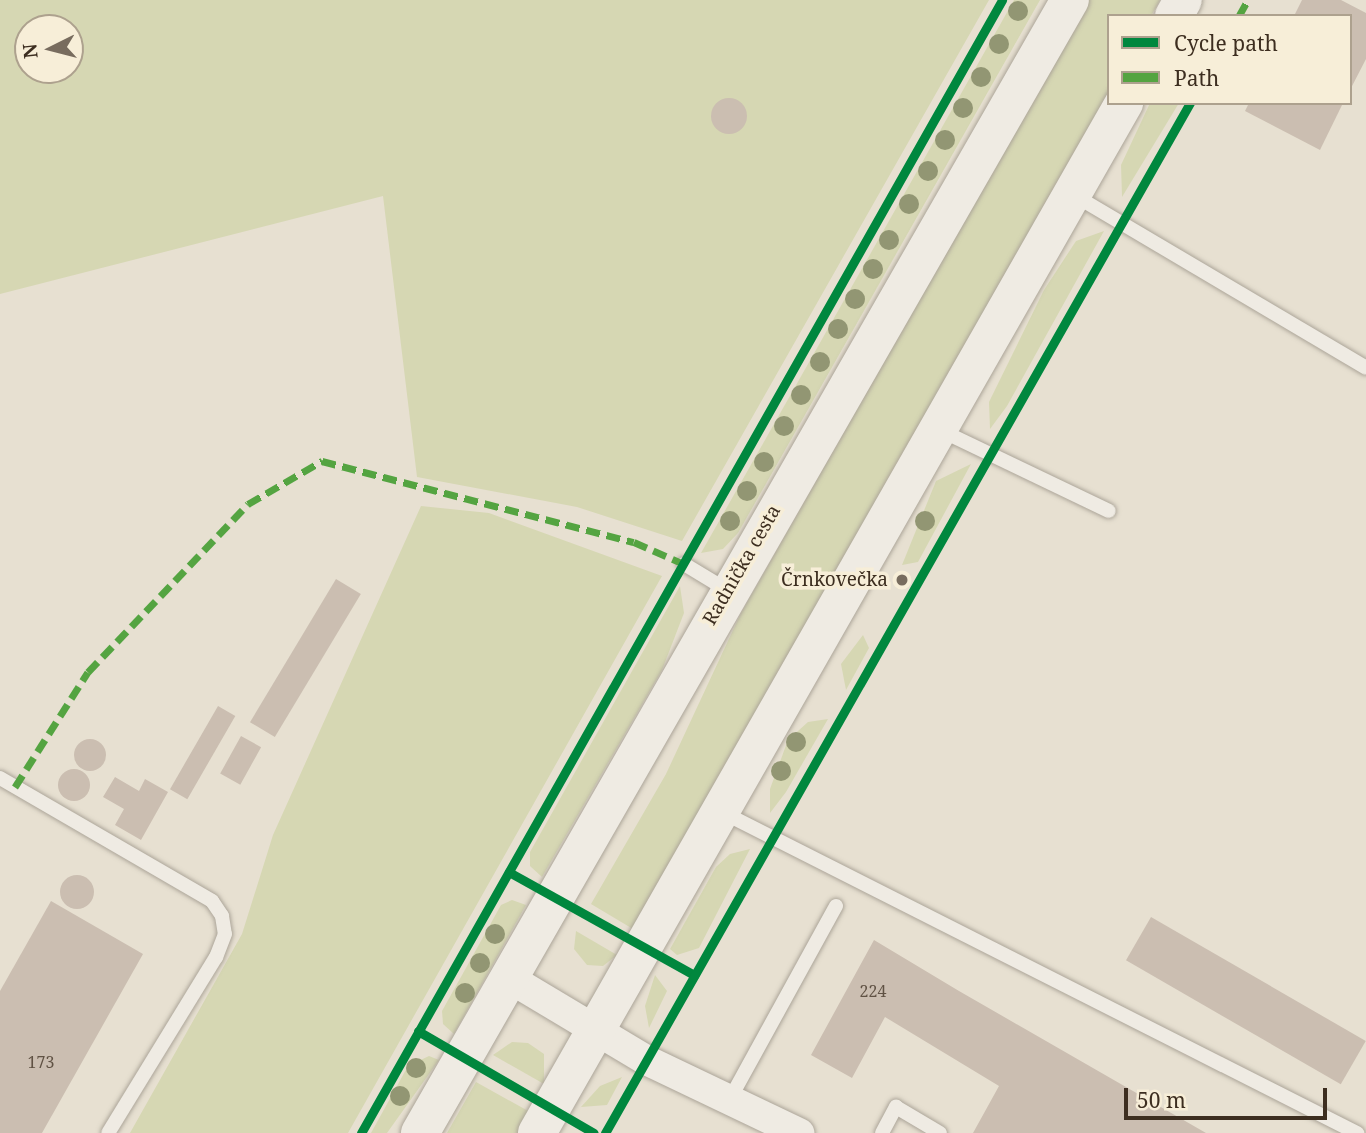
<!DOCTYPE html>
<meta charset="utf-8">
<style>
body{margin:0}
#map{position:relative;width:1366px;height:1133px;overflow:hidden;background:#e7e0d1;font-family:"Noto Serif",serif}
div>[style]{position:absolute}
.green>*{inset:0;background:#d6d7b3}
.building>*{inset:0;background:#cbbeb1;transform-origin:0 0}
.round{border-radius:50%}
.roads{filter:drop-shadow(0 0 2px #aca599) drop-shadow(0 0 2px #aca599)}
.lane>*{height:14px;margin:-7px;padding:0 7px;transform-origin:7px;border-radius:7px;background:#efebe3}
.street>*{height:30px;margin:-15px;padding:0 15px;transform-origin:15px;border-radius:15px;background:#efebe3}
.secondary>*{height:38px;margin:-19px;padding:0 19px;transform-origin:19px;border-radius:19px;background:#efebe3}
.quiet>*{height:7px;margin-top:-3.5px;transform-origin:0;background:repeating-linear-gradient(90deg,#54a441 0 14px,transparent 0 21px)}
.cycleway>*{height:9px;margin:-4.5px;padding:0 4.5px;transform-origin:4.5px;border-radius:4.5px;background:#00873e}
.trees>*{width:20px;height:20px;margin:-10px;border-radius:50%;background:#929673}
.dots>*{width:19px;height:19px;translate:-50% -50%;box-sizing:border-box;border:4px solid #f7eed8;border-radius:50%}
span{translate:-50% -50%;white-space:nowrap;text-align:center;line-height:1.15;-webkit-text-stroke:7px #f7eed8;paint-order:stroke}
.number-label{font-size:16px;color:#605244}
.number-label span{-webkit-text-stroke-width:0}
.street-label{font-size:19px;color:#3d2e20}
.poi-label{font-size:19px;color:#3d2e20}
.right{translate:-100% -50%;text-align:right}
.legend{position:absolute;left:1107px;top:14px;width:245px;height:91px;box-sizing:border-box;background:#f7eed8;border:2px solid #ada18e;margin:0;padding:9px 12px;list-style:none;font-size:21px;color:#3d2e20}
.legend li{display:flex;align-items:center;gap:14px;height:35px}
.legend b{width:35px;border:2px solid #ada18e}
.north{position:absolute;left:14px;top:14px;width:70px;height:70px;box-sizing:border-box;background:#f7eed8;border:2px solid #ada18e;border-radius:50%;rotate:264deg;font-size:19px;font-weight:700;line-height:28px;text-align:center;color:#3d2e20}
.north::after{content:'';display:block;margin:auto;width:24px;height:32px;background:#786c5e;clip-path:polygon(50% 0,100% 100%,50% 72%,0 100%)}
.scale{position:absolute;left:1124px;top:1088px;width:203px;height:32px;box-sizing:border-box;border:4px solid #3d2e20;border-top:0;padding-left:9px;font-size:21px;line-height:24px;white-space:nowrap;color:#3d2e20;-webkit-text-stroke:5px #f7eed8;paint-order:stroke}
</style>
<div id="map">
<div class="green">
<i style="clip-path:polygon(evenodd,0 0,989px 0,682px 541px,577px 507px,417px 477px,383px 196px,0 294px,0 0,28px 28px,70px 28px,70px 70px,28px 70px,28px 28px)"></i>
<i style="clip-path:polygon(1014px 0,1040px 0,738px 533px,723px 549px,701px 553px)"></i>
<i style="clip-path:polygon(1089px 0,1160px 0,1151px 16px,1109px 16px,1109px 91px,633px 929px,591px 904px,666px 774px,741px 613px)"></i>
<i style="clip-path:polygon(1150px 103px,1179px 103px,1122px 197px,1121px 165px)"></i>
<i style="clip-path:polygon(1104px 231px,1007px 406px,990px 429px,989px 402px,1044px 290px,1076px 241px)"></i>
<i style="clip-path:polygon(971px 464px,918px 562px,902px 565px,936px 481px)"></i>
<i style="clip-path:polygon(421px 506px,489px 513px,662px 576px,348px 1133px,130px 1133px,242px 934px,273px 835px)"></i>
<i style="clip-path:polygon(680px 586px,684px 613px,662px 670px,542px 877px,530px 866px,530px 852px)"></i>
<i style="clip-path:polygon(863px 635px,869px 648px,846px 690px,841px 664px)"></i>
<i style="clip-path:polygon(828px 719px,786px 792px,770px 813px,770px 789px,788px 740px,808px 722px)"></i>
<i style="clip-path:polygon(750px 849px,699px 948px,677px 955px,670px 949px,716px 867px,730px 854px)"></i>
<i style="clip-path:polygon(512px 900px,526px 905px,454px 1034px,443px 1024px,442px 1011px,501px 905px)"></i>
<i style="clip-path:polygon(576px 931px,617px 955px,603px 966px,587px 965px,574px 949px)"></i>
<i style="clip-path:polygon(655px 975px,667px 991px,649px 1028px,645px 1006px)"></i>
<i style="clip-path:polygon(512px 1042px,528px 1043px,544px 1054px,544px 1084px,493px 1055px)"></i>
<i style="clip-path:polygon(429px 1056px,439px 1060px,387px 1133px,371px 1133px,408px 1066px)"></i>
<i style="clip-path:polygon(622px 1077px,607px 1105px,581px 1107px,600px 1086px)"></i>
<i style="clip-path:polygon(476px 1082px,530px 1112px,518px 1133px,447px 1133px)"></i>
</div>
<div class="building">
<i style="clip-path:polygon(1302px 0,1341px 0,1366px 13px,1366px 59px,1350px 90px,1350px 16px,1294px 16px)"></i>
<i class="round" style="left:711px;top:98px;width:36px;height:36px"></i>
<i style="clip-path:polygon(1249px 103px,1343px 103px,1320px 150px,1245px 111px)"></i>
<i style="left:336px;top:579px;width:29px;height:167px;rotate:31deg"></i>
<i style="left:218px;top:706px;width:20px;height:96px;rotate:30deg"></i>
<i style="left:241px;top:736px;width:23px;height:43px;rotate:29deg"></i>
<i class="round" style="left:74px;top:739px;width:32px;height:32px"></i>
<i class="round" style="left:58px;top:769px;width:32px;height:32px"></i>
<i style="clip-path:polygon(115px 777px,139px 791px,145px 779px,168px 792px,141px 840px,115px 825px,124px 809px,103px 797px)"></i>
<i class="round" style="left:60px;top:875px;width:34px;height:34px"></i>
<i style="clip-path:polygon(51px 901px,143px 954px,42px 1133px,0 1133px,0 991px)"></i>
<i style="left:1151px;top:917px;width:248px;height:50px;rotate:30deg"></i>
<i style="clip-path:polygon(874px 940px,959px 991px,1206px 1133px,973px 1133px,999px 1086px,885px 1017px,852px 1078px,811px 1055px)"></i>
</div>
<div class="roads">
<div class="lane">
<i style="left:1074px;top:195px;width:339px;rotate:30.6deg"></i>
<i style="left:940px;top:430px;width:187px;rotate:25.6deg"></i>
<i style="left:684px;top:564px;width:50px;rotate:31.2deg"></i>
<i style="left:0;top:778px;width:245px;rotate:30.1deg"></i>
<i style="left:212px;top:901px;width:18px;rotate:56deg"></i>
<i style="left:222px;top:916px;width:18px;rotate:81deg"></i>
<i style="left:225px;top:934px;width:25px;rotate:111deg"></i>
<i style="left:216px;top:957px;width:206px;rotate:121.5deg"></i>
<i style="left:722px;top:812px;width:712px;rotate:26.82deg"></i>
<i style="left:731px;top:1097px;width:218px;rotate:-61.2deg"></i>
<i style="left:882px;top:1133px;width:30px;rotate:-62deg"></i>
<i style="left:896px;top:1107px;width:51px;rotate:30.6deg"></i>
</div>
<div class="street">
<i style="left:509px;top:978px;width:160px;rotate:30.9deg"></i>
<i style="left:646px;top:1060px;width:170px;rotate:25.5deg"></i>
</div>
<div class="secondary">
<i style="left:1174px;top:16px;width:18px;rotate:-61deg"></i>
<i style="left:420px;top:1133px;width:1306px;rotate:-60.16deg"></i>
<i style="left:537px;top:1133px;width:1186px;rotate:-60.32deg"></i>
</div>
</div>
<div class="quiet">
<i style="left:1239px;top:16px;width:18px;rotate:-61deg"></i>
<i style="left:15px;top:787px;width:136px;rotate:-57.6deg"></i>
<i style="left:88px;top:672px;width:232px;rotate:-46.4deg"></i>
<i style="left:248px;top:504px;width:86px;rotate:-30.2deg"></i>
<i style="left:322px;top:461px;width:322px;rotate:14.6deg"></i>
<i style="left:634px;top:542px;width:55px;rotate:23.7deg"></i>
</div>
<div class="cycleway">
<i style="left:509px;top:872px;width:212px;rotate:29.1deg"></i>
<i style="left:418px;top:1031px;width:203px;rotate:30.1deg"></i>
<i style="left:361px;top:1133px;width:1302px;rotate:-60.5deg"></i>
<i style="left:605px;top:1133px;width:1185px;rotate:-60.41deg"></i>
</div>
<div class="trees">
<i style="left:1018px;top:11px"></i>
<i style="left:999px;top:44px"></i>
<i style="left:981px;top:77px"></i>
<i style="left:963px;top:108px"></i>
<i style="left:945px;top:140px"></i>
<i style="left:928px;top:171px"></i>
<i style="left:909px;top:204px"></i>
<i style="left:889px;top:240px"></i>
<i style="left:873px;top:269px"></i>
<i style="left:855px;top:299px"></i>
<i style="left:838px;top:329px"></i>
<i style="left:820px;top:362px"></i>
<i style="left:801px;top:395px"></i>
<i style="left:784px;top:426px"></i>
<i style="left:764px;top:462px"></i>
<i style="left:747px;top:491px"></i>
<i style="left:730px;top:521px"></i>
<i style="left:925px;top:521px"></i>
<i style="left:796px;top:742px"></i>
<i style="left:781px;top:771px"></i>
<i style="left:495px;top:934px"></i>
<i style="left:480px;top:963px"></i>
<i style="left:465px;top:993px"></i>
<i style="left:416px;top:1068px"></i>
<i style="left:400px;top:1096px"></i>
</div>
<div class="dots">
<i style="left:902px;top:580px;background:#786c5e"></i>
</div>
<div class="number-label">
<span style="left:873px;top:991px">224</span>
<span style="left:41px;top:1062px">173</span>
</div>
<div class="street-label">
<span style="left:742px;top:565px;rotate:-60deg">Radnička cesta</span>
</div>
<div class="poi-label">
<span class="right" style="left:888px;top:580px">Črnkovečka</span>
</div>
<ul class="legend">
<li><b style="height:9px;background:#00873e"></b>Cycle path</li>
<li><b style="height:9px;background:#54a441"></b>Path</li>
</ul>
<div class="north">N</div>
<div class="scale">50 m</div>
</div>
